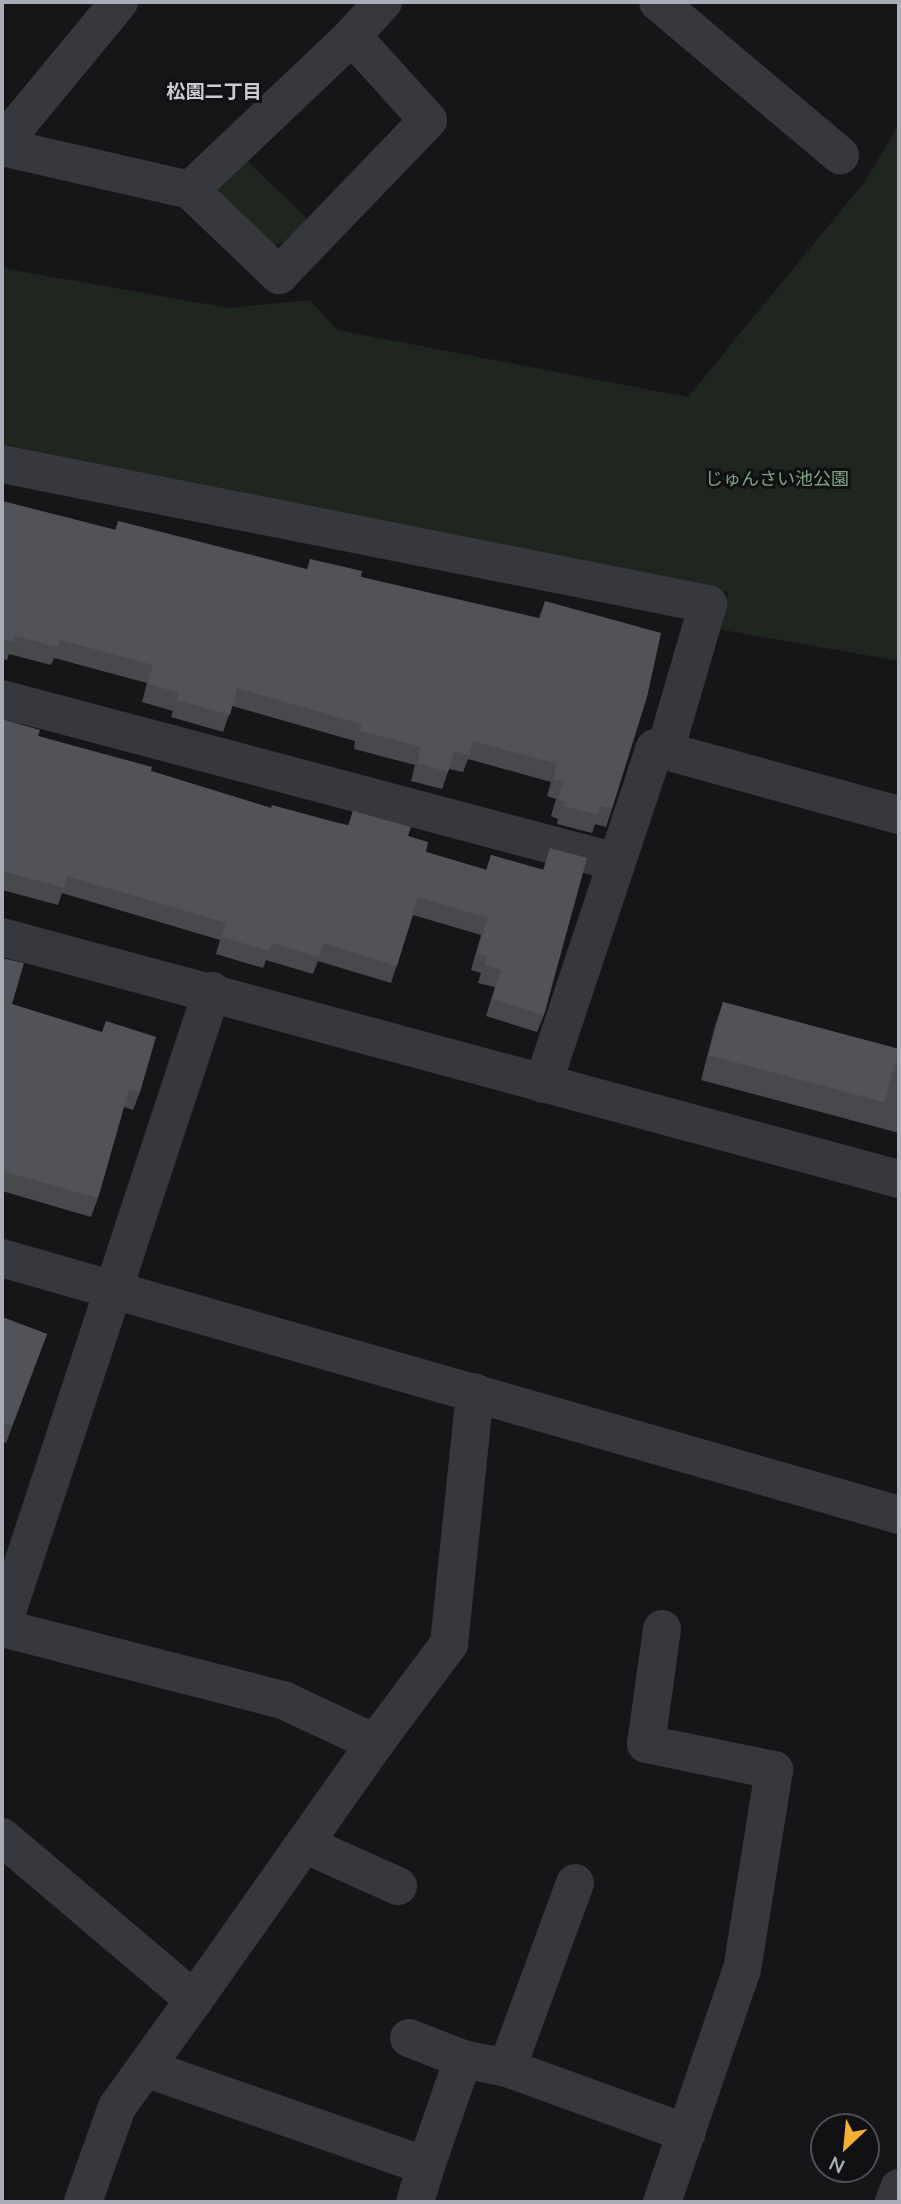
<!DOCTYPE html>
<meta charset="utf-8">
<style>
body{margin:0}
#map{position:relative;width:901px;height:2204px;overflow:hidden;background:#161618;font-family:Mulish,"Noto Sans JP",sans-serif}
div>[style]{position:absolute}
.green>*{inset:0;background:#1e261f}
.minor>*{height:38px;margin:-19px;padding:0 19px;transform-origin:19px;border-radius:19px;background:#37383d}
.wall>*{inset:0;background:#47494d}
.building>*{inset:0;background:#525359;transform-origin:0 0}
span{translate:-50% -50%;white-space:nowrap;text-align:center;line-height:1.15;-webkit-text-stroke:6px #111113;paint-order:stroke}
.park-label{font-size:18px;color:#7fa381}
.neighbourhood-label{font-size:19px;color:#c9ccd4;font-weight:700}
.frame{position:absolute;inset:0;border:4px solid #a8adb8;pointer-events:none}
.north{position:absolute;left:810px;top:2113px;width:70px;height:70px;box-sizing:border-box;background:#111113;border:2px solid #4d4f55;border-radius:50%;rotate:206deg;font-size:19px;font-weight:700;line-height:28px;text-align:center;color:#a8adb8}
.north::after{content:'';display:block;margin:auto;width:24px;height:32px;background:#f2b134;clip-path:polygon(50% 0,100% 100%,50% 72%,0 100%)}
</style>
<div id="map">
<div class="green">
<i style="clip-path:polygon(899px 124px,899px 661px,717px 629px,728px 592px,2px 444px,2px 268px,229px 308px,310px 300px,337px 330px,688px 397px,866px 180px)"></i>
<i style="clip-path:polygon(244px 158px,308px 219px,284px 243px,261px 247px,216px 202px,220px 182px)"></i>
</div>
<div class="minor">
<i style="left:658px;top:2px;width:238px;rotate:40.1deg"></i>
<i style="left:2px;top:144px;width:184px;rotate:-50.5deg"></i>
<i style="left:2px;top:147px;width:193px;rotate:12.9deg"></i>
<i style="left:190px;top:190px;width:123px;rotate:43.7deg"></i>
<i style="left:279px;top:275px;width:215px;rotate:-46.1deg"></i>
<i style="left:428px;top:120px;width:113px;rotate:-132.1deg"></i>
<i style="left:352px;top:36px;width:46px;rotate:-47.6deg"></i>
<i style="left:190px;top:190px;width:224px;rotate:-43.5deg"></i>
<i style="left:2px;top:464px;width:720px;rotate:11.22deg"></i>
<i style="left:708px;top:604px;width:153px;rotate:106.3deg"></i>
<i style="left:2px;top:699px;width:635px;rotate:14.87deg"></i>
<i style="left:2px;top:937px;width:929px;rotate:15.1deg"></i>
<i style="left:543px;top:1084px;width:354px;rotate:-71.6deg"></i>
<i style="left:655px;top:748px;width:253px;rotate:15.4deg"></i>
<i style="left:2px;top:1258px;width:933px;rotate:15.99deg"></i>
<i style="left:2px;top:1627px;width:670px;rotate:-71.73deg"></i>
<i style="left:2px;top:1628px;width:290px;rotate:14.4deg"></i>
<i style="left:283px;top:1700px;width:102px;rotate:25.1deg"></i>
<i style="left:375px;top:1743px;width:124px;rotate:-53.2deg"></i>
<i style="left:449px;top:1644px;width:253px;rotate:-84.1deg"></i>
<i style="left:662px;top:1629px;width:116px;rotate:97.9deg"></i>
<i style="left:646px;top:1744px;width:131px;rotate:11.5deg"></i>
<i style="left:774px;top:1770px;width:202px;rotate:99.1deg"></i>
<i style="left:742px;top:1969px;width:246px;rotate:108.9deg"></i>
<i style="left:2px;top:1837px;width:252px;rotate:40.3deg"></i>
<i style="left:194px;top:2000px;width:314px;rotate:-54.8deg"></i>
<i style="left:304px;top:1844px;width:103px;rotate:24.1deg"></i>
<i style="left:409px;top:2038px;width:58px;rotate:21.3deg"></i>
<i style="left:507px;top:2068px;width:197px;rotate:-69.8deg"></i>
<i style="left:148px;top:2069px;width:294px;rotate:19.2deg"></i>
<i style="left:426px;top:2166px;width:113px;rotate:-70.9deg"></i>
<i style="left:463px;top:2059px;width:45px;rotate:11.6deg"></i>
<i style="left:507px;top:2068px;width:191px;rotate:19.9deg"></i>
<i style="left:83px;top:2202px;width:101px;rotate:-70.3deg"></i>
<i style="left:117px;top:2107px;width:132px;rotate:-54.3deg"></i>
<i style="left:415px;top:2202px;width:38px;rotate:-73deg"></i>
<i style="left:894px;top:2202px;width:15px;rotate:-70deg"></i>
</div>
<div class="wall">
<i style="clip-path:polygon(2px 501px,115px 530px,118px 521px,307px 569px,310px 559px,361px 577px,539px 618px,545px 601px,612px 809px,606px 827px,595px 824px,592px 833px,557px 824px,558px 819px,551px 816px,556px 799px,547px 796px,551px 782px,468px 759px,463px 772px,449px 769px,442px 789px,411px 781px,415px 765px,354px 749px,355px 741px,232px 706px,223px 732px,171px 717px,173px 711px,142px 702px,147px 683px,54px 658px,51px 665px,9px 654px,7px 660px,2px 659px)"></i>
<i style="clip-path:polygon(2px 719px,38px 736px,271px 808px,348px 825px,353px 811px,408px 836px,426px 852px,486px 870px,491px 855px,543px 870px,550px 848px,544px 1015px,537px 1032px,486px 1016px,495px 987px,478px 983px,481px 973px,471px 970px,481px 935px,413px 915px,391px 983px,318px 961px,313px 974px,266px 960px,263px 968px,216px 954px,220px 940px,62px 893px,58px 905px,2px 890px)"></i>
<i style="clip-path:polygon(2px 958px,12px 1004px,140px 1092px,133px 1110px,124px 1107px,98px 1198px,91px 1217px,2px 1191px)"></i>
<i style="clip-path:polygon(723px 1002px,899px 1049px,899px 1133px,701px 1080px,715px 1026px)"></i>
<i style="clip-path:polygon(2px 1317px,47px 1334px,6px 1443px,2px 1441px)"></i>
</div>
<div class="building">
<i style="clip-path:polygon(2px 501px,116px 530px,118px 521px,308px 570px,310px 559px,362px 571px,361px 577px,541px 619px,545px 601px,661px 633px,647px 697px,612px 809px,600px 806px,598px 815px,563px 806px,565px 801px,558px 799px,563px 782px,553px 779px,557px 764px,473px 741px,469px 755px,454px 751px,448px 772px,417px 763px,421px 747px,360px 731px,362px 724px,237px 688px,230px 715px,177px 700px,179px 693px,148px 684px,153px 665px,60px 640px,57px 647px,15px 636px,13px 642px,2px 639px)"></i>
<i style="clip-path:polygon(2px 719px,40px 730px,38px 736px,152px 767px,151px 771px,271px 808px,272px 805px,349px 826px,353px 811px,411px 827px,408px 836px,428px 842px,426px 852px,487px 870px,491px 855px,544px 870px,550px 848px,587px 858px,544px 1015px,492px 999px,501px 970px,485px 965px,487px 956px,477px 953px,488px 918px,418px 897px,397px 966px,323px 943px,319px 957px,272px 943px,269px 951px,222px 937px,226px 923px,67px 876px,64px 888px,2px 871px)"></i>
<i style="clip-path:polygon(2px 958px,24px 963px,12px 1004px,102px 1032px,106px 1021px,156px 1037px,140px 1092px,129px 1089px,98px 1198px,2px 1171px)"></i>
<i style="left:723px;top:1002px;width:182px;height:55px;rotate:15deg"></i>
<i style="clip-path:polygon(2px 1317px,47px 1334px,12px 1426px,2px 1422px)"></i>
</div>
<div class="park-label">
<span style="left:777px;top:479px">じゅんさい池公園</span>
</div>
<div class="neighbourhood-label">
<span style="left:214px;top:92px">松園二丁目</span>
</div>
<div class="frame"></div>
<div class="north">N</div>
</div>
